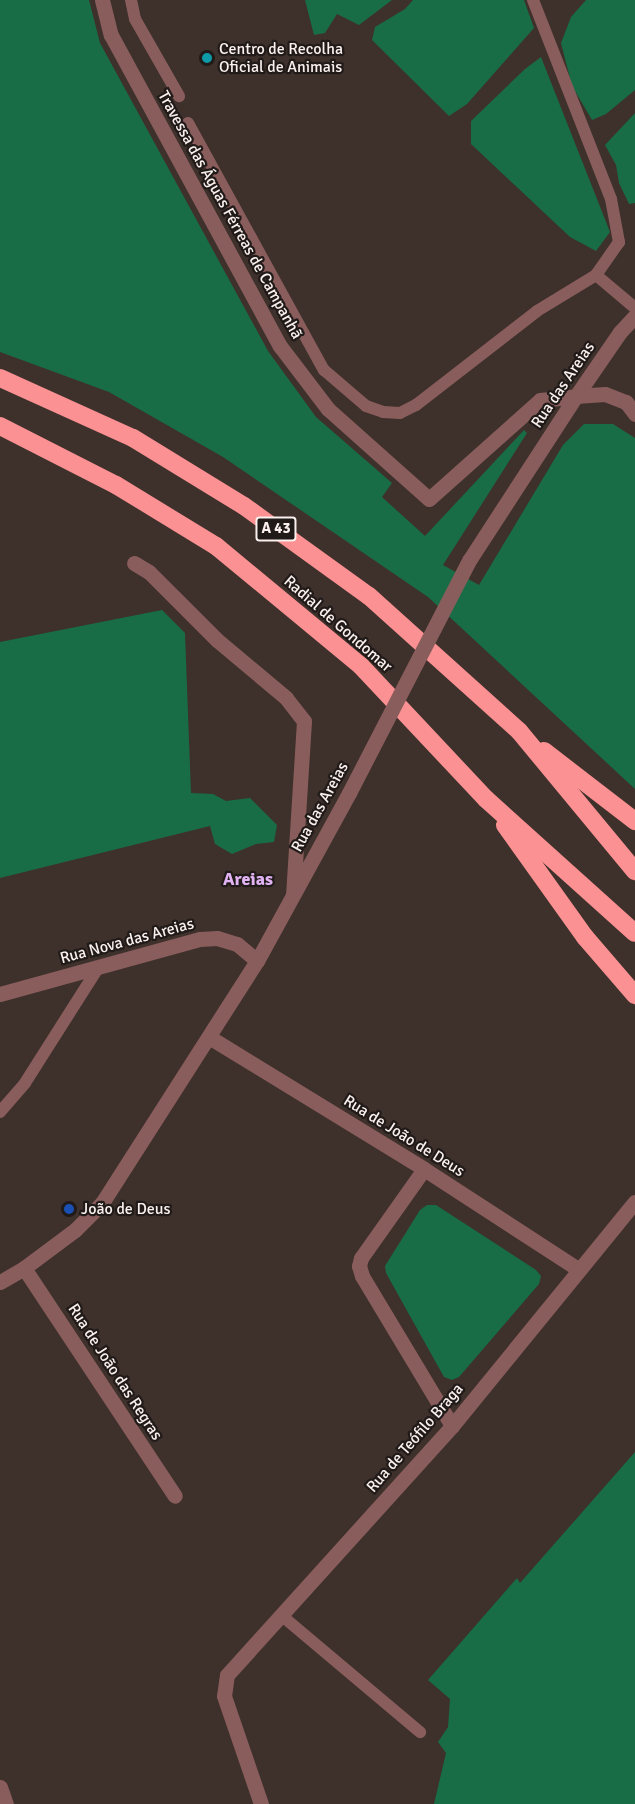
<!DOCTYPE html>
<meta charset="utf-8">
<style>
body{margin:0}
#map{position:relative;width:635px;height:1804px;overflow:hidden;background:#3e302b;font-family:Signika,sans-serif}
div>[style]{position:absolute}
.green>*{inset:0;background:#186d46}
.service>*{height:12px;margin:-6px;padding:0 6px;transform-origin:6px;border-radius:6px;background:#895d5c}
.minor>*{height:15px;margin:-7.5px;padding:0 7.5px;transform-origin:7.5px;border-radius:7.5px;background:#895d5c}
.tertiary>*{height:15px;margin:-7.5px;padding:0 7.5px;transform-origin:7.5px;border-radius:7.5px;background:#895d5c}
.motorway>*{height:18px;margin:-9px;padding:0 9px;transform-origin:9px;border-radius:9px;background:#fb9192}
.tertiary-bridge>*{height:15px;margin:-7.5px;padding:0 7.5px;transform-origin:7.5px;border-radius:7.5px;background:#895d5c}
.dots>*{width:16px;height:16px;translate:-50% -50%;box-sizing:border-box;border:3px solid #201a18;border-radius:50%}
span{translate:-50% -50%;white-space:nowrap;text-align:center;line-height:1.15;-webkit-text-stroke:4.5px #201a18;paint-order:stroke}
.shield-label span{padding:2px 4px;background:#201a18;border:2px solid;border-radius:4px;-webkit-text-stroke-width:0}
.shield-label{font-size:15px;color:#faf0ed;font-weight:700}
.poi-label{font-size:16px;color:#faf0ed}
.left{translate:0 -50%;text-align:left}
.street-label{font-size:16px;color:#faf0ed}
.neighbourhood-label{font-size:18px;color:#e1b3f3;font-weight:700}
</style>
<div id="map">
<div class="green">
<i style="clip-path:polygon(0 0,89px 0,100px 43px,268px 351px,316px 417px,392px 483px,382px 497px,425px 536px,524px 430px,527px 433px,443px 565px,479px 585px,563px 445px,584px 424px,613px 424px,635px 438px,635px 789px,428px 597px,223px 457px,109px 392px,0 352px)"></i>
<i style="clip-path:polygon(305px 0,392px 0,359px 25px,337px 14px,325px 33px,314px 35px)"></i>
<i style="clip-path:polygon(413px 0,524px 0,534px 28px,467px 104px,449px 116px,372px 40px,375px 27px,405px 9px)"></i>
<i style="clip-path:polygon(586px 0,635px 0,635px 90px,606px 114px,592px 120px,572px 86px,561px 43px,571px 17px)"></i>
<i style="clip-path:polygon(541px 57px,610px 232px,596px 251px,570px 237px,471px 144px,471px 121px,525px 69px)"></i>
<i style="clip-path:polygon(635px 113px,635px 203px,629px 204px,619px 183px,616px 165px,605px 145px)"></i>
<i style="clip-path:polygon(162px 610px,185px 633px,191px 793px,213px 794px,226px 801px,250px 798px,277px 825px,274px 842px,256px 844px,232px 854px,215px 844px,210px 826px,0 878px,0 642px)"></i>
<i style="clip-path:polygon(427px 1205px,436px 1205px,536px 1270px,541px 1276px,539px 1284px,459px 1377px,452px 1380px,444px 1377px,386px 1273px,385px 1266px,420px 1210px)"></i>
<i style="clip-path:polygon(635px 1452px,635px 1804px,434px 1804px,446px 1753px,438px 1742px,448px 1727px,450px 1699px,428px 1680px,517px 1578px,520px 1583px)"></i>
</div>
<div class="service">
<i style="left:131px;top:0;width:19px;rotate:78deg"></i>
<i style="left:135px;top:19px;width:89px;rotate:60.3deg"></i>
<i style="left:533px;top:0;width:214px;rotate:68.6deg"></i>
<i style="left:611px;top:199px;width:44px;rotate:79.5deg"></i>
<i style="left:619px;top:242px;width:40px;rotate:124.9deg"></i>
<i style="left:596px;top:275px;width:51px;rotate:40.2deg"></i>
<i style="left:188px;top:123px;width:282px;rotate:61.2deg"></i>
<i style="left:324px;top:370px;width:55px;rotate:40.6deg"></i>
<i style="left:366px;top:406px;width:18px;rotate:19deg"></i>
<i style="left:383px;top:412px;width:17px;rotate:3deg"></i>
<i style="left:400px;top:413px;width:18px;rotate:-27deg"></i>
<i style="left:416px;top:405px;width:153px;rotate:-37.8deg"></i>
<i style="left:537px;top:311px;width:69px;rotate:-31.4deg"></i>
<i style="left:0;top:1112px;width:38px;rotate:-49deg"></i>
<i style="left:25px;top:1083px;width:136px;rotate:-57.6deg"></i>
<i style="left:281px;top:1615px;width:182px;rotate:40.1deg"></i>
</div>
<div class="minor">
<i style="left:102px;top:0;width:36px;rotate:76deg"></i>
<i style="left:111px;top:35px;width:354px;rotate:61.5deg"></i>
<i style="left:280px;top:346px;width:79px;rotate:52.7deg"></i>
<i style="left:328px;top:409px;width:135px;rotate:41.7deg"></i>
<i style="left:429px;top:499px;width:149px;rotate:-41.7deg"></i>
<i style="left:540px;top:400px;width:36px;rotate:-6deg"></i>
<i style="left:576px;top:396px;width:78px;rotate:-55.5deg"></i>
<i style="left:620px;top:332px;width:22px;rotate:-47deg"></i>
<i style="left:134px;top:563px;width:17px;rotate:31deg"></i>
<i style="left:149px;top:572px;width:96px;rotate:45deg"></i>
<i style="left:217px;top:640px;width:90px;rotate:40deg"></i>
<i style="left:286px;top:698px;width:29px;rotate:52deg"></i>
<i style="left:304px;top:721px;width:173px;rotate:93.6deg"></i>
<i style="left:0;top:994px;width:207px;rotate:-15.4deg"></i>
<i style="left:200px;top:939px;width:17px;rotate:-3deg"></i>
<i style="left:217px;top:938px;width:21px;rotate:17deg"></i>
<i style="left:237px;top:944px;width:26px;rotate:40deg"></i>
<i style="left:209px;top:1037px;width:252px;rotate:31.5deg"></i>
<i style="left:424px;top:1169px;width:184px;rotate:33deg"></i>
<i style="left:424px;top:1169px;width:109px;rotate:125.3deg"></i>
<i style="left:361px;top:1258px;width:8px;rotate:104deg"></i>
<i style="left:359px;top:1266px;width:10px;rotate:73deg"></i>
<i style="left:362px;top:1276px;width:175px;rotate:59deg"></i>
<i style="left:24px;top:1268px;width:273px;rotate:56.5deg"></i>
<i style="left:0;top:1787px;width:18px;rotate:71deg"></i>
<i style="left:261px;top:1804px;width:114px;rotate:-108.9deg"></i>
<i style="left:224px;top:1696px;width:21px;rotate:-82deg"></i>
<i style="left:227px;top:1675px;width:336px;rotate:-47.9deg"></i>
<i style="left:452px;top:1426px;width:289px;rotate:-50.8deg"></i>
</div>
<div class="tertiary">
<i style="left:470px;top:559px;width:194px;rotate:-57deg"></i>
<i style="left:576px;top:396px;width:29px;rotate:-4deg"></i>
<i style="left:605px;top:394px;width:22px;rotate:21deg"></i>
<i style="left:626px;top:402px;width:15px;rotate:53deg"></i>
<i style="left:0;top:1282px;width:28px;rotate:-30deg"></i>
<i style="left:24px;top:1268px;width:64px;rotate:-36.7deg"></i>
<i style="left:75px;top:1230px;width:38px;rotate:-45deg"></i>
<i style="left:102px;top:1203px;width:287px;rotate:-57.4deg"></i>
<i style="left:257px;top:961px;width:192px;rotate:-61.3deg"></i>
</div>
<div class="motorway">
<i style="left:0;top:378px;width:146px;rotate:24.3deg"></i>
<i style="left:133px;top:438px;width:130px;rotate:31.5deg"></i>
<i style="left:244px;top:506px;width:154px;rotate:35.8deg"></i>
<i style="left:369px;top:596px;width:202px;rotate:42deg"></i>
<i style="left:519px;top:731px;width:182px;rotate:50.4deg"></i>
<i style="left:0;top:426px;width:130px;rotate:27deg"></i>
<i style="left:116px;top:485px;width:117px;rotate:31.4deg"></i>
<i style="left:216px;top:546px;width:188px;rotate:39.6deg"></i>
<i style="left:361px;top:666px;width:183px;rotate:46.8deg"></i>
<i style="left:486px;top:799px;width:200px;rotate:42deg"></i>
<i style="left:544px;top:751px;width:115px;rotate:37.6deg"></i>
<i style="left:505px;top:825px;width:138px;rotate:54.5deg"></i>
<i style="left:585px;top:937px;width:77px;rotate:49.2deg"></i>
</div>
<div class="tertiary-bridge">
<i style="left:349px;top:793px;width:263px;rotate:-62.7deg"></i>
</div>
<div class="dots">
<i style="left:207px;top:58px;background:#0f9aa8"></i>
<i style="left:69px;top:1209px;background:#1a4fb4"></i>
</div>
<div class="shield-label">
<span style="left:276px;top:529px">A 43</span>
</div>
<div class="poi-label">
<span class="left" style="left:219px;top:58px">Centro de Recolha<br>Oficial de Animais</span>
<span class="left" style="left:81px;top:1209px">João de Deus</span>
</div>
<div class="street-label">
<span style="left:230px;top:215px;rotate:61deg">Travessa das Águas Férreas de Campanhã</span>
<span style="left:563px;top:385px;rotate:-56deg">Rua das Areias</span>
<span style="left:338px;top:624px;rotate:41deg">Radial de Gondomar</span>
<span style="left:320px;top:807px;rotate:-61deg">Rua das Areias</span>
<span style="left:127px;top:941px;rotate:-15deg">Rua Nova das Areias</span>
<span style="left:404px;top:1136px;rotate:32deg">Rua de João de Deus</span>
<span style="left:115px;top:1372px;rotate:57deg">Rua de João das Regras</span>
<span style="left:415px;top:1438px;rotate:-49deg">Rua de Teófilo Braga</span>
</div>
<div class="neighbourhood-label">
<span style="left:248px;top:879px">Areias</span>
</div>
</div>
